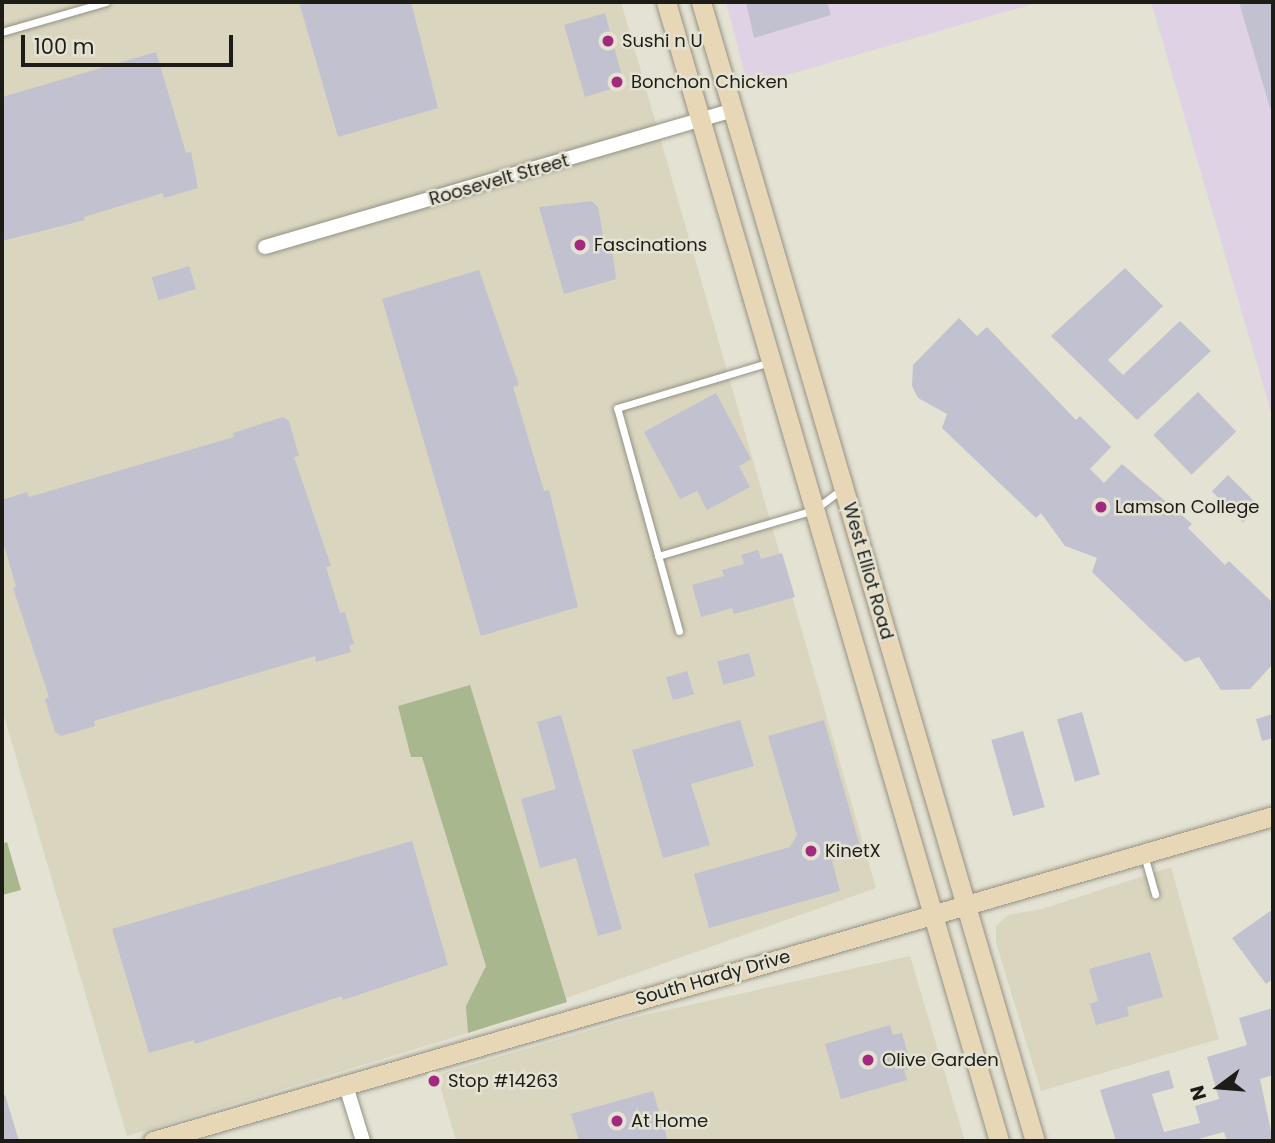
<!DOCTYPE html>
<style>
body{margin:0}
#map{position:relative;width:1275px;height:1143px;overflow:hidden;background:#e4e2d3;font-family:Poppins,sans-serif}
div>[style]{position:absolute}
.built>*{inset:0;background:#d9d5bf}
.industrial>*{inset:0;background:#e0d2e5}
.green>*{inset:0;background:#a8b78d}
.building>*{inset:0;background:#c2c1d0;transform-origin:0 0}
.roads{filter:drop-shadow(0 0 2px #949284) drop-shadow(0 0 2px #949284)}
.lane>*{height:7px;margin:-3.5px;padding:0 3.5px;transform-origin:3.5px;border-radius:3.5px;background:#fff}
.street>*{height:14px;margin:-7px;padding:0 7px;transform-origin:7px;border-radius:7px;background:#fff}
.secondary>*{height:19px;margin:-9.5px;padding:0 9.5px;transform-origin:9.5px;border-radius:9.5px;background:#e8d7b6}
.dots>*{width:19px;height:19px;translate:-50% -50%;box-sizing:border-box;border:4px solid #e4e2d3;border-radius:50%}
span{translate:-50% -50%;white-space:nowrap;text-align:center;line-height:1.15;-webkit-text-stroke:5px #e4e2d3;paint-order:stroke}
.poi-label{font-size:18px;color:#1d1c16}
.left{translate:0 -50%;text-align:left}
.street-label{font-size:18px;color:#1d1c16}
.frame{position:absolute;inset:0;border:4px solid #1d1c16;pointer-events:none}
.north{position:absolute;left:1184px;top:1052px;width:70px;height:70px;-webkit-text-stroke:5px #e4e2d3;paint-order:stroke;rotate:254deg;font-size:19px;font-weight:700;line-height:28px;text-align:center;color:#1d1c16}
.north::after{content:'';display:block;margin:auto;width:24px;height:32px;background:#1d1c16;clip-path:polygon(50% 0,100% 100%,50% 72%,0 100%)}
.scale{position:absolute;left:21px;top:35px;width:212px;height:32px;box-sizing:border-box;border:4px solid #1d1c16;border-top:0;padding-left:9px;font-size:21px;line-height:24px;white-space:nowrap;color:#1d1c16;-webkit-text-stroke:5px #e4e2d3;paint-order:stroke}
</style>
<div id="map">
<div class="built">
<i style="clip-path:polygon(2px 2px,621px 2px,876px 888px,468px 1033px,127px 1136px,2px 709px)"></i>
<i style="clip-path:polygon(1171px 867px,1219px 1039px,1041px 1091px,996px 943px,996px 926px,1008px 915px,1042px 909px)"></i>
<i style="clip-path:polygon(910px 956px,965px 1141px,456px 1141px,437px 1075px,635px 1017px)"></i>
</div>
<div class="industrial">
<i style="clip-path:polygon(726px 2px,1040px 2px,763px 82px,745px 75px)"></i>
<i style="clip-path:polygon(1151px 2px,1273px 2px,1273px 419px)"></i>
</div>
<div class="green">
<i style="clip-path:polygon(470px 685px,567px 1002px,468px 1033px,466px 1006px,486px 966px,422px 757px,411px 757px,398px 706px)"></i>
<i style="clip-path:polygon(7px 842px,21px 890px,2px 895px,2px 844px)"></i>
</div>
<div class="building">
<i style="clip-path:polygon(299px 2px,411px 2px,438px 108px,338px 137px)"></i>
<i style="clip-path:polygon(746px 2px,827px 2px,831px 15px,754px 38px)"></i>
<i style="clip-path:polygon(1239px 2px,1273px 2px,1273px 108px,1270px 108px)"></i>
<i style="clip-path:polygon(605px 13px,623px 80px,618px 87px,585px 97px,564px 25px)"></i>
<i style="clip-path:polygon(156px 52px,186px 153px,191px 152px,198px 188px,164px 198px,163px 193px,84px 217px,85px 220px,2px 241px,2px 97px)"></i>
<i style="clip-path:polygon(592px 201px,598px 207px,603px 235px,612px 249px,616px 279px,564px 294px,539px 207px)"></i>
<i style="left:189px;top:266px;width:24px;height:39px;rotate:73deg"></i>
<i style="clip-path:polygon(1125px 268px,1163px 306px,1108px 360px,1123px 375px,1180px 321px,1211px 351px,1137px 420px,1051px 336px)"></i>
<i style="clip-path:polygon(479px 270px,519px 385px,513px 387px,544px 491px,549px 490px,578px 607px,481px 636px,382px 299px)"></i>
<i style="clip-path:polygon(959px 318px,977px 336px,987px 327px,1076px 420px,1080px 416px,1111px 447px,1090px 469px,1104px 483px,1122px 464px,1192px 524px,1188px 528px,1225px 565px,1229px 561px,1273px 603px,1273px 664px,1250px 689px,1221px 690px,1199px 657px,1185px 662px,1092px 572px,1097px 558px,1065px 546px,1041px 513px,1036px 518px,942px 428px,947px 414px,918px 398px,912px 386px,913px 365px)"></i>
<i style="left:1198px;top:392px;width:55px;height:62px;rotate:46deg"></i>
<i style="clip-path:polygon(716px 393px,751px 459px,739px 466px,750px 487px,707px 510px,697px 491px,680px 499px,644px 432px)"></i>
<i style="clip-path:polygon(283px 417px,289px 421px,299px 456px,294px 457px,331px 566px,326px 567px,340px 613px,345px 612px,354px 644px,349px 646px,351px 652px,316px 662px,315px 656px,94px 721px,95px 726px,61px 736px,55px 732px,45px 699px,49px 697px,13px 588px,16px 587px,2px 538px,2px 500px,27px 492px,29px 497px,234px 437px,233px 433px)"></i>
<i style="left:1228px;top:475px;width:44px;height:23px;rotate:45deg"></i>
<i style="clip-path:polygon(758px 550px,761px 559px,782px 553px,795px 597px,734px 614px,732px 608px,701px 617px,692px 585px,724px 576px,722px 570px,744px 564px,741px 555px)"></i>
<i style="left:749px;top:653px;width:24px;height:33px;rotate:75deg"></i>
<i style="left:687px;top:671px;width:24px;height:22px;rotate:73deg"></i>
<i style="left:1082px;top:712px;width:65px;height:26px;rotate:74deg"></i>
<i style="clip-path:polygon(1273px 714px,1273px 738px,1262px 741px,1256px 719px)"></i>
<i style="clip-path:polygon(561px 715px,622px 929px,598px 936px,576px 858px,540px 868px,521px 799px,556px 789px,537px 722px)"></i>
<i style="clip-path:polygon(740px 720px,754px 766px,691px 784px,710px 845px,663px 858px,632px 750px)"></i>
<i style="clip-path:polygon(824px 720px,862px 853px,832px 861px,840px 891px,709px 928px,694px 874px,790px 847px,797px 835px,768px 736px)"></i>
<i style="left:1023px;top:731px;width:79px;height:33px;rotate:74deg"></i>
<i style="clip-path:polygon(412px 841px,448px 965px,343px 1000px,342px 996px,195px 1044px,194px 1040px,149px 1053px,112px 929px)"></i>
<i style="clip-path:polygon(1273px 909px,1273px 979px,1266px 984px,1232px 938px)"></i>
<i style="clip-path:polygon(1150px 952px,1163px 997px,1127px 1007px,1129px 1016px,1096px 1025px,1090px 1004px,1098px 1001px,1089px 969px)"></i>
<i style="clip-path:polygon(1273px 1008px,1273px 1075px,1260px 1079px,1273px 1141px,1227px 1141px,1224px 1132px,1191px 1141px,1116px 1141px,1100px 1090px,1169px 1070px,1174px 1088px,1152px 1094px,1164px 1132px,1200px 1123px,1195px 1106px,1219px 1099px,1207px 1057px,1247px 1045px,1239px 1018px)"></i>
<i style="clip-path:polygon(890px 1025px,893px 1035px,902px 1033px,912px 1068px,904px 1070px,907px 1080px,841px 1099px,825px 1044px)"></i>
<i style="clip-path:polygon(653px 1091px,668px 1141px,579px 1141px,571px 1114px)"></i>
<i style="clip-path:polygon(2px 1095px,5px 1095px,19px 1141px,2px 1141px)"></i>
</div>
<div class="roads">
<div class="lane">
<i style="left:2px;top:32px;width:108px;rotate:-16.1deg"></i>
<i style="left:658px;top:556px;width:163px;rotate:-16.4deg"></i>
<i style="left:814px;top:510px;width:36px;rotate:-37deg"></i>
<i style="left:679px;top:631px;width:231px;rotate:-105.5deg"></i>
<i style="left:617px;top:408px;width:160px;rotate:-16.7deg"></i>
<i style="left:1144px;top:855px;width:41px;rotate:74.2deg"></i>
</div>
<div class="street">
<i style="left:265px;top:247px;width:487px;rotate:-16.3deg"></i>
<i style="left:346px;top:1086px;width:58px;rotate:72.8deg"></i>
</div>
<div class="secondary">
<i style="left:666px;top:2px;width:1187px;rotate:73.7deg"></i>
<i style="left:701px;top:2px;width:1187px;rotate:73.66deg"></i>
<i style="left:153px;top:1141px;width:1166px;rotate:-16.18deg"></i>
</div>
</div>
<div class="dots">
<i style="left:608px;top:41px;background:#a3297f"></i>
<i style="left:617px;top:82px;background:#a3297f"></i>
<i style="left:580px;top:245px;background:#a3297f"></i>
<i style="left:1101px;top:507px;background:#a3297f"></i>
<i style="left:811px;top:851px;background:#a3297f"></i>
<i style="left:868px;top:1060px;background:#a3297f"></i>
<i style="left:434px;top:1081px;background:#a3297f"></i>
<i style="left:617px;top:1121px;background:#a3297f"></i>
</div>
<div class="poi-label">
<span class="left" style="left:622px;top:41px">Sushi n U</span>
<span class="left" style="left:631px;top:82px">Bonchon Chicken</span>
<span class="left" style="left:594px;top:245px">Fascinations</span>
<span class="left" style="left:1115px;top:507px">Lamson College</span>
<span class="left" style="left:825px;top:851px">KinetX</span>
<span class="left" style="left:882px;top:1060px">Olive Garden</span>
<span class="left" style="left:448px;top:1081px">Stop #14263</span>
<span class="left" style="left:631px;top:1121px">At Home</span>
</div>
<div class="street-label">
<span style="left:499px;top:180px;rotate:-16deg">Roosevelt Street</span>
<span style="left:868px;top:571px;rotate:74deg">West Elliot Road</span>
<span style="left:713px;top:978px;rotate:-16deg">South Hardy Drive</span>
</div>
<div class="frame"></div>
<div class="north">N</div>
<div class="scale">100 m</div>
</div>
